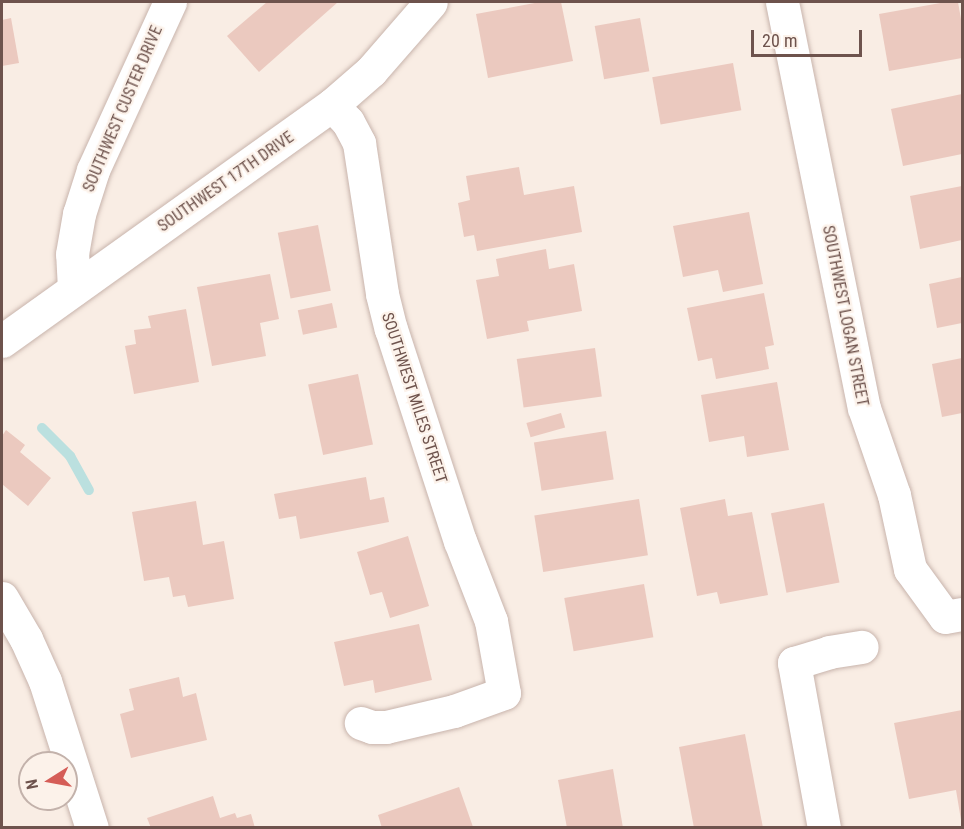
<!DOCTYPE html>
<style>
body{margin:0}
#map{position:relative;width:964px;height:829px;overflow:hidden;background:#f9ede4;font-family:"Roboto Condensed",sans-serif}
div>[style]{position:absolute}
.stream>*{height:10px;margin:-5px;padding:0 5px;transform-origin:5px;border-radius:5px;background:#bbe0df}
.building>*{inset:0;background:#ebc9bf;transform-origin:0 0}
.roads{filter:drop-shadow(0 0 2px #c8b4ac) drop-shadow(0 0 2px #c8b4ac)}
.street>*{height:33px;margin:-16.5px;padding:0 16.5px;transform-origin:16.5px;border-radius:16.5px;background:#fff}
.secondary>*{height:33px;margin:-16.5px;padding:0 16.5px;transform-origin:16.5px;border-radius:16.5px;background:#fff}
span{translate:-50% -50%;white-space:nowrap;text-align:center;line-height:1.15;-webkit-text-stroke:4.5px #fcf2ea;paint-order:stroke}
.street-label{font-size:16px;color:#6e534d}
.frame{position:absolute;inset:0;border:3px solid #6e534d;pointer-events:none}
.north{position:absolute;left:18px;top:751px;width:60px;height:60px;box-sizing:border-box;background:#fcf2ea;border:2px solid #c3b2ab;border-radius:50%;rotate:259deg;font-size:16px;font-weight:700;line-height:24px;text-align:center;color:#6e534d}
.north::after{content:'';display:block;margin:auto;width:21px;height:27px;background:#d55d57;clip-path:polygon(50% 0,100% 100%,50% 72%,0 100%)}
.scale{position:absolute;left:751px;top:30px;width:111px;height:27px;box-sizing:border-box;border:3px solid #6e534d;border-top:0;padding-left:8px;font-size:18px;line-height:21px;white-space:nowrap;color:#6e534d;-webkit-text-stroke:4px #fcf2ea;paint-order:stroke}
</style>
<div id="map">
<div class="stream">
<i style="left:42px;top:428px;width:40px;rotate:45deg"></i>
<i style="left:70px;top:456px;width:39px;rotate:61deg"></i>
</div>
<div class="building">
<i style="clip-path:polygon(267px 2px,338px 2px,259px 72px,227px 36px)"></i>
<i style="clip-path:polygon(540px 2px,561px 2px,573px 61px,488px 78px,476px 14px)"></i>
<i style="clip-path:polygon(946px 2px,958px 2px,962px 25px,962px 58px,889px 71px,879px 14px)"></i>
<i style="clip-path:polygon(11px 18px,19px 63px,2px 66px,2px 20px)"></i>
<i style="left:640px;top:18px;width:54px;height:46px;rotate:80deg"></i>
<i style="left:733px;top:63px;width:48px;height:82px;rotate:80deg"></i>
<i style="clip-path:polygon(962px 94px,962px 154px,903px 166px,891px 109px)"></i>
<i style="clip-path:polygon(519px 167px,524px 195px,574px 186px,582px 232px,477px 251px,474px 235px,464px 237px,458px 203px,470px 200px,466px 176px)"></i>
<i style="clip-path:polygon(962px 186px,962px 240px,920px 249px,910px 196px)"></i>
<i style="clip-path:polygon(749px 212px,763px 284px,723px 292px,718px 270px,683px 277px,673px 226px)"></i>
<i style="left:318px;top:225px;width:67px;height:41px;rotate:79deg"></i>
<i style="clip-path:polygon(546px 249px,549px 269px,574px 264px,582px 311px,527px 321px,529px 331px,487px 339px,476px 280px,499px 276px,496px 259px)"></i>
<i style="clip-path:polygon(270px 274px,279px 319px,260px 323px,266px 356px,212px 366px,197px 287px)"></i>
<i style="clip-path:polygon(962px 277px,962px 323px,937px 328px,929px 284px)"></i>
<i style="clip-path:polygon(764px 293px,774px 345px,765px 347px,769px 369px,716px 379px,712px 358px,698px 361px,687px 308px)"></i>
<i style="left:332px;top:303px;width:25px;height:35px;rotate:78deg"></i>
<i style="clip-path:polygon(186px 309px,199px 382px,134px 394px,125px 346px,136px 344px,134px 330px,151px 328px,148px 316px)"></i>
<i style="left:595px;top:348px;width:49px;height:79px;rotate:82deg"></i>
<i style="clip-path:polygon(962px 358px,962px 413px,942px 417px,932px 364px)"></i>
<i style="left:358px;top:374px;width:72px;height:51px;rotate:78deg"></i>
<i style="clip-path:polygon(777px 382px,789px 450px,747px 457px,744px 436px,709px 442px,701px 395px)"></i>
<i style="left:561px;top:413px;width:15px;height:36px;rotate:74deg"></i>
<i style="clip-path:polygon(6px 430px,25px 445px,20px 452px,51px 478px,28px 506px,2px 484px,2px 436px)"></i>
<i style="left:606px;top:431px;width:49px;height:73px;rotate:81deg"></i>
<i style="clip-path:polygon(366px 477px,370px 500px,384px 497px,389px 522px,300px 539px,296px 516px,279px 519px,274px 494px)"></i>
<i style="left:639px;top:499px;width:57px;height:106px;rotate:81deg"></i>
<i style="clip-path:polygon(725px 499px,728px 516px,752px 512px,768px 595px,720px 604px,717px 592px,697px 596px,680px 508px)"></i>
<i style="clip-path:polygon(196px 501px,203px 545px,224px 541px,234px 599px,188px 607px,185px 595px,173px 597px,169px 577px,144px 581px,132px 512px)"></i>
<i style="left:824px;top:503px;width:81px;height:54px;rotate:79deg"></i>
<i style="clip-path:polygon(408px 536px,429px 606px,390px 618px,382px 592px,370px 595px,357px 552px)"></i>
<i style="left:644px;top:584px;width:54px;height:81px;rotate:80deg"></i>
<i style="clip-path:polygon(419px 624px,432px 680px,375px 693px,373px 680px,344px 686px,334px 642px)"></i>
<i style="clip-path:polygon(179px 677px,183px 697px,196px 693px,207px 740px,131px 758px,120px 714px,134px 710px,129px 689px)"></i>
<i style="clip-path:polygon(962px 710px,962px 820px,961px 820px,956px 790px,909px 799px,894px 723px)"></i>
<i style="clip-path:polygon(745px 734px,763px 828px,694px 828px,679px 747px)"></i>
<i style="clip-path:polygon(613px 769px,623px 828px,567px 828px,558px 780px)"></i>
<i style="clip-path:polygon(459px 787px,473px 827px,382px 828px,378px 815px)"></i>
<i style="clip-path:polygon(213px 796px,220px 818px,235px 813px,237px 818px,251px 814px,255px 828px,151px 828px,147px 818px)"></i>
</div>
<div class="roads">
<div class="street">
<i style="left:782px;top:2px;width:414px;rotate:78.6deg"></i>
<i style="left:864px;top:408px;width:92px;rotate:71deg"></i>
<i style="left:894px;top:495px;width:76px;rotate:77.8deg"></i>
<i style="left:910px;top:569px;width:59px;rotate:53.9deg"></i>
<i style="left:945px;top:617px;width:17px;rotate:-10deg"></i>
<i style="left:332px;top:105px;width:23px;rotate:47deg"></i>
<i style="left:348px;top:122px;width:24px;rotate:62deg"></i>
<i style="left:359px;top:143px;width:153px;rotate:81.3deg"></i>
<i style="left:382px;top:294px;width:36px;rotate:76deg"></i>
<i style="left:391px;top:329px;width:223px;rotate:72deg"></i>
<i style="left:460px;top:541px;width:86px;rotate:68.8deg"></i>
<i style="left:491px;top:621px;width:73px;rotate:79.8deg"></i>
<i style="left:504px;top:693px;width:53px;rotate:160.2deg"></i>
<i style="left:454px;top:711px;width:70px;rotate:166.8deg"></i>
<i style="left:386px;top:727px;width:14px;rotate:180deg"></i>
<i style="left:372px;top:727px;width:12px;rotate:-160deg"></i>
<i style="left:74px;top:289px;width:35px;rotate:-93deg"></i>
<i style="left:72px;top:254px;width:41px;rotate:-80.1deg"></i>
<i style="left:79px;top:214px;width:46px;rotate:-72.3deg"></i>
<i style="left:93px;top:170px;width:185px;rotate:-65.4deg"></i>
<i style="left:2px;top:341px;width:406px;rotate:-35.6deg"></i>
<i style="left:332px;top:105px;width:52px;rotate:-41.1deg"></i>
<i style="left:371px;top:71px;width:91px;rotate:-49deg"></i>
<i style="left:824px;top:828px;width:168px;rotate:-100.3deg"></i>
<i style="left:794px;top:663px;width:37px;rotate:-17deg"></i>
<i style="left:829px;top:652px;width:33px;rotate:-9deg"></i>
</div>
<div class="secondary">
<i style="left:2px;top:598px;width:48px;rotate:59.7deg"></i>
<i style="left:26px;top:639px;width:46px;rotate:65.7deg"></i>
<i style="left:45px;top:681px;width:154px;rotate:72.3deg"></i>
</div>
</div>
<div class="street-label">
<span style="left:123px;top:109px;rotate:-67deg">SOUTHWEST CUSTER DRIVE</span>
<span style="left:226px;top:182px;rotate:-35deg">SOUTHWEST 17TH DRIVE</span>
<span style="left:845px;top:316px;rotate:79deg">SOUTHWEST LOGAN STREET</span>
<span style="left:414px;top:398px;rotate:72deg">SOUTHWEST MILES STREET</span>
</div>
<div class="frame"></div>
<div class="north">N</div>
<div class="scale">20 m</div>
</div>
